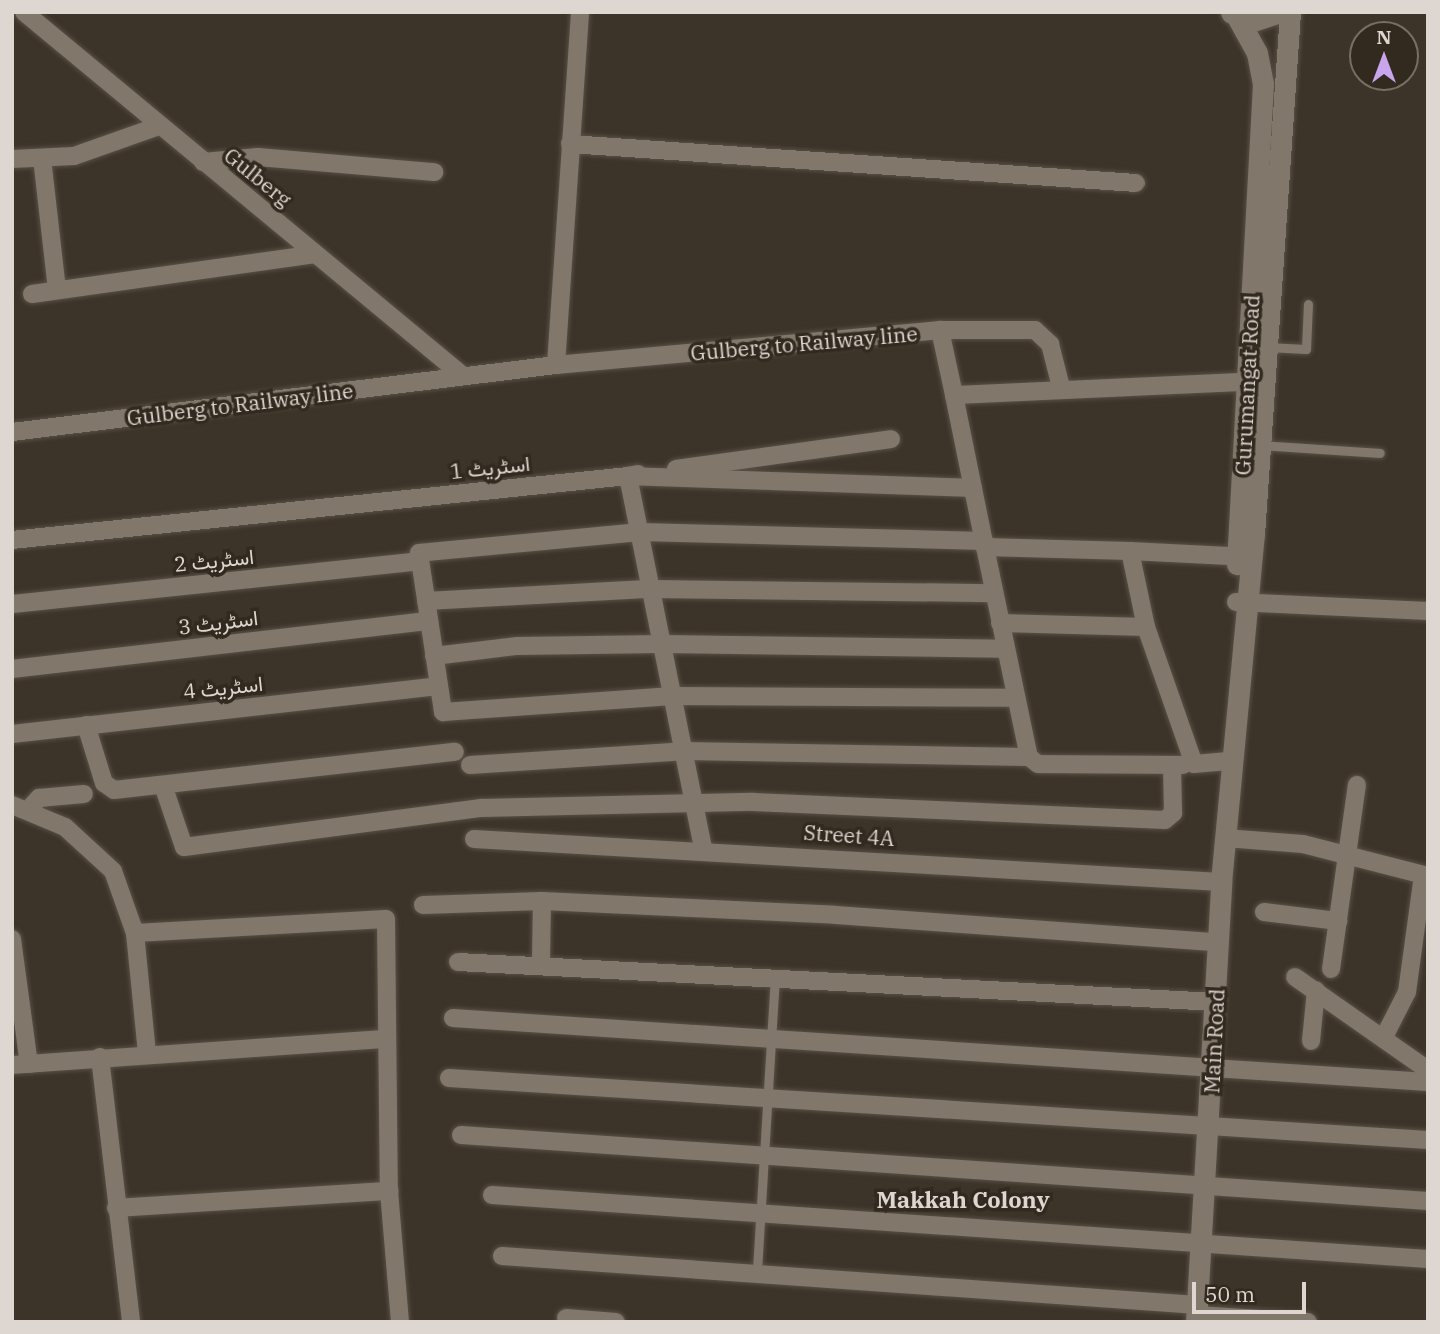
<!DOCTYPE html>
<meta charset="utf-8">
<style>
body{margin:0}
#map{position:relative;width:1440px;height:1334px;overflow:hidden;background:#3d3429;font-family:"IBM Plex Serif",Vazirmatn,serif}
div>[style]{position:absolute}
.roads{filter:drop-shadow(0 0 2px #585047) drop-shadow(0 0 2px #585047)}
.service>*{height:9px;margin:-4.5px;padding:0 4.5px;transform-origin:4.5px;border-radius:4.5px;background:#82776b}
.minor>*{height:18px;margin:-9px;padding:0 9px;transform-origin:9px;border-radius:9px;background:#82776b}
.tertiary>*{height:21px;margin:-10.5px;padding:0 10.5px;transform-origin:10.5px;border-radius:10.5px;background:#82776b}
.secondary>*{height:24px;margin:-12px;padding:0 12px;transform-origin:12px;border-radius:12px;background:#82776b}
span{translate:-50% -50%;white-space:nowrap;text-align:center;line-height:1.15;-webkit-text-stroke:7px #332a1f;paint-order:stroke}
.street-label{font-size:21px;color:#ded7d1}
.neighbourhood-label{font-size:23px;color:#ded7d1;font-weight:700}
.frame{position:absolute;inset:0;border:14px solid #ded7d1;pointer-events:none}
.north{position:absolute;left:1349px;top:21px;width:70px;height:70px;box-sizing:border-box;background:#332a1f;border:2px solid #776f66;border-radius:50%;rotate:0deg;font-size:19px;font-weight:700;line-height:28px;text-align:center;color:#ded7d1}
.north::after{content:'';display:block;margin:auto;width:24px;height:32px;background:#c9a5ee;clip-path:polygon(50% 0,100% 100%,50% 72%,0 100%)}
.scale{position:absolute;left:1192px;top:1282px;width:114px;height:32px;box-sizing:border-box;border:4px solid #ded7d1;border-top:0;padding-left:9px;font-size:21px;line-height:24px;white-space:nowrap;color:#ded7d1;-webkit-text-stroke:5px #332a1f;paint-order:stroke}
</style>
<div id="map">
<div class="roads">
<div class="service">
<i style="left:1267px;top:347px;width:39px;rotate:3deg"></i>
<i style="left:1306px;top:349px;width:45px;rotate:-87.5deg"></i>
<i style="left:1260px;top:445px;width:120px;rotate:3.8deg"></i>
<i style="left:757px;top:1270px;width:294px;rotate:-86.5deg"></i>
</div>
<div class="minor">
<i style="left:24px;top:12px;width:570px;rotate:39.66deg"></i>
<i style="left:570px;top:144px;width:567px;rotate:3.94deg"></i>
<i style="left:42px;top:158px;width:133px;rotate:83.5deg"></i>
<i style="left:12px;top:159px;width:62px;rotate:-2.8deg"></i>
<i style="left:74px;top:156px;width:90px;rotate:-19.4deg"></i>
<i style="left:203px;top:162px;width:55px;rotate:-5.2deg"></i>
<i style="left:258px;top:157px;width:177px;rotate:4.9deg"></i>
<i style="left:32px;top:294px;width:286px;rotate:-8deg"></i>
<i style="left:940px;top:330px;width:95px"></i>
<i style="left:1035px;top:330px;width:21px;rotate:43deg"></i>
<i style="left:1050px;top:344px;width:44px;rotate:75.7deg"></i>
<i style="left:556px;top:365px;width:354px;rotate:-86.1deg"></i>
<i style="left:954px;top:395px;width:155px;rotate:78.5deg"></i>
<i style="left:985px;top:547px;width:145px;rotate:1.6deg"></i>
<i style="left:1130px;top:551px;width:78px;rotate:78.1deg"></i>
<i style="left:1146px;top:627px;width:145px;rotate:70.7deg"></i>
<i style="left:1194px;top:764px;width:37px;rotate:-5deg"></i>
<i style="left:12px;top:432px;width:548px;rotate:-7.02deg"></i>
<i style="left:556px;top:365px;width:386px;rotate:-5.2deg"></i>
<i style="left:940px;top:330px;width:66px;rotate:77.8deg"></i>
<i style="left:954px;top:395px;width:305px;rotate:-2.6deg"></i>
<i style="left:676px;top:469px;width:217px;rotate:-7.9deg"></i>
<i style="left:638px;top:474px;width:10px;rotate:169deg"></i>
<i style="left:628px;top:476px;width:380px;rotate:78.6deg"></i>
<i style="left:12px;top:540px;width:619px;rotate:-5.93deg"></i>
<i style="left:628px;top:476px;width:345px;rotate:2deg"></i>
<i style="left:984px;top:541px;width:344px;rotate:-178.5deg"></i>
<i style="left:640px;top:532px;width:222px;rotate:174.6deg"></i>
<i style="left:419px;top:553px;width:161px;rotate:81.4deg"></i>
<i style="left:443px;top:712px;width:230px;rotate:-4deg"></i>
<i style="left:672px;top:696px;width:342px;rotate:0.3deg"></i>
<i style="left:985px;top:547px;width:215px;rotate:78.2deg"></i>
<i style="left:1029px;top:757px;width:11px;rotate:38deg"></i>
<i style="left:1038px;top:764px;width:145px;rotate:0.4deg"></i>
<i style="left:1130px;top:551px;width:119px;rotate:2.9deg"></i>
<i style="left:426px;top:601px;width:225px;rotate:-3.1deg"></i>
<i style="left:651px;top:589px;width:343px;rotate:0.7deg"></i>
<i style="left:1236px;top:602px;width:192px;rotate:2.7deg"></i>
<i style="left:12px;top:604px;width:410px;rotate:-6deg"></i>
<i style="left:1000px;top:623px;width:146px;rotate:1.6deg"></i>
<i style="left:434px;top:656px;width:84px;rotate:-6.9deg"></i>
<i style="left:517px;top:646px;width:145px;rotate:-0.8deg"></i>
<i style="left:662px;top:644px;width:343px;rotate:0.8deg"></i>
<i style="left:12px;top:669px;width:420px;rotate:-6.6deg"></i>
<i style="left:86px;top:725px;width:61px;rotate:72.8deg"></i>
<i style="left:104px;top:783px;width:12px;rotate:35deg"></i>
<i style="left:114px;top:790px;width:343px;rotate:-6.4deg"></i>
<i style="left:12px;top:734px;width:429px;rotate:-6.4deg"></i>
<i style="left:470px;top:765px;width:214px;rotate:-3.7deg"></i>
<i style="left:684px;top:751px;width:345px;rotate:1deg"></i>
<i style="left:163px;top:785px;width:65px;rotate:71.3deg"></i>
<i style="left:184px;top:847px;width:300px;rotate:-7.5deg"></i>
<i style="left:481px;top:808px;width:272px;rotate:-1.3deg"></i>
<i style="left:753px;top:802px;width:412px;rotate:2.5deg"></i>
<i style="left:1165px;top:820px;width:11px;rotate:-41deg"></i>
<i style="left:1173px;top:813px;width:47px;rotate:-91.2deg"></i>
<i style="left:12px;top:805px;width:57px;rotate:22.5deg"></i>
<i style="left:65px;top:827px;width:65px;rotate:42.5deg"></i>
<i style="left:113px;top:871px;width:66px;rotate:70.5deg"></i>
<i style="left:135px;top:933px;width:122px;rotate:84.3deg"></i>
<i style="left:29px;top:809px;width:15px;rotate:-48deg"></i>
<i style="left:39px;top:798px;width:45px;rotate:-5.1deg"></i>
<i style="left:1225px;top:838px;width:78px;rotate:4.4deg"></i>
<i style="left:1303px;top:844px;width:129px;rotate:14.4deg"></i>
<i style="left:474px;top:839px;width:748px;rotate:3.29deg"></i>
<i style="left:423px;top:905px;width:119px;rotate:-1.9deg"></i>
<i style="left:542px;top:901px;width:294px;rotate:2.7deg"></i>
<i style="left:836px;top:915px;width:381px;rotate:4.1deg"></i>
<i style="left:1264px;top:912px;width:75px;rotate:6.9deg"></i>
<i style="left:135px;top:933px;width:251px;rotate:-3.2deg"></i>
<i style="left:386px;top:919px;width:272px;rotate:89.4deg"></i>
<i style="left:389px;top:1191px;width:131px;rotate:85.2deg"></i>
<i style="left:12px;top:939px;width:126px;rotate:82.3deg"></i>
<i style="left:458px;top:962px;width:760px;rotate:3.02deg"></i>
<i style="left:541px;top:962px;width:61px;rotate:-89.1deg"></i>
<i style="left:1331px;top:969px;width:186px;rotate:-82deg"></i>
<i style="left:1295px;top:977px;width:162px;rotate:35deg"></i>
<i style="left:453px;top:1018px;width:977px;rotate:3.76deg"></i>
<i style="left:1385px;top:1035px;width:48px;rotate:-62.9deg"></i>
<i style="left:1407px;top:992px;width:118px;rotate:-82.2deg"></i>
<i style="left:1311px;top:1041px;width:51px;rotate:-84.4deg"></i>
<i style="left:100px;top:1057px;width:267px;rotate:83.3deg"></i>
<i style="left:12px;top:1065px;width:374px;rotate:-4deg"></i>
<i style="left:449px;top:1078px;width:981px;rotate:3.62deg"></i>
<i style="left:461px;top:1135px;width:969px;rotate:3.9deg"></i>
<i style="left:492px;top:1195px;width:938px;rotate:3.91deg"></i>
<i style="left:116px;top:1208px;width:274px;rotate:-3.6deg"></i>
<i style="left:502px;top:1256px;width:697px;rotate:4.03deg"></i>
<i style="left:1197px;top:1315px;width:111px;rotate:3.6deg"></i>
<i style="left:566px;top:1318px;width:50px;rotate:4.6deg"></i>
</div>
<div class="tertiary">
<i style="left:1236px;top:15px;width:43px;rotate:61.1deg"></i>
<i style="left:1257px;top:53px;width:32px;rotate:79deg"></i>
<i style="left:1263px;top:84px;width:481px;rotate:93.1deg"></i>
<i style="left:1196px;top:1322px;width:441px;rotate:-86.7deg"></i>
<i style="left:1221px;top:882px;width:350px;rotate:-84.6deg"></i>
<i style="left:1254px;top:534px;width:523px;rotate:-86.05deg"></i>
</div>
<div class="secondary">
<i style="left:1233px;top:12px;width:24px;rotate:17deg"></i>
<i style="left:1256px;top:19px;width:22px;rotate:-18deg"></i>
</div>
</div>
<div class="street-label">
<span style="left:258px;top:177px;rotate:39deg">Gulberg</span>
<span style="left:804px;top:343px;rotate:-5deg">Gulberg to Railway line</span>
<span style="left:1247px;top:385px;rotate:-87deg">Gurumangat Road</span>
<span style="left:240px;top:404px;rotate:-7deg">Gulberg to Railway line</span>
<span style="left:490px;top:467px;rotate:-6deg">اسٹریٹ 1</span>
<span style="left:214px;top:560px;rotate:-6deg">اسٹریٹ 2</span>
<span style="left:218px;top:622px;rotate:-7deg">اسٹریٹ 3</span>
<span style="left:223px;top:687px;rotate:-6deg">اسٹریٹ 4</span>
<span style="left:849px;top:835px;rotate:4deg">Street 4A</span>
<span style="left:1214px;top:1041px;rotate:-87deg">Main Road</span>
</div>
<div class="neighbourhood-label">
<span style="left:963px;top:1199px">Makkah Colony</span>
</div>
<div class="frame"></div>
<div class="north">N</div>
<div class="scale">50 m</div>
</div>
